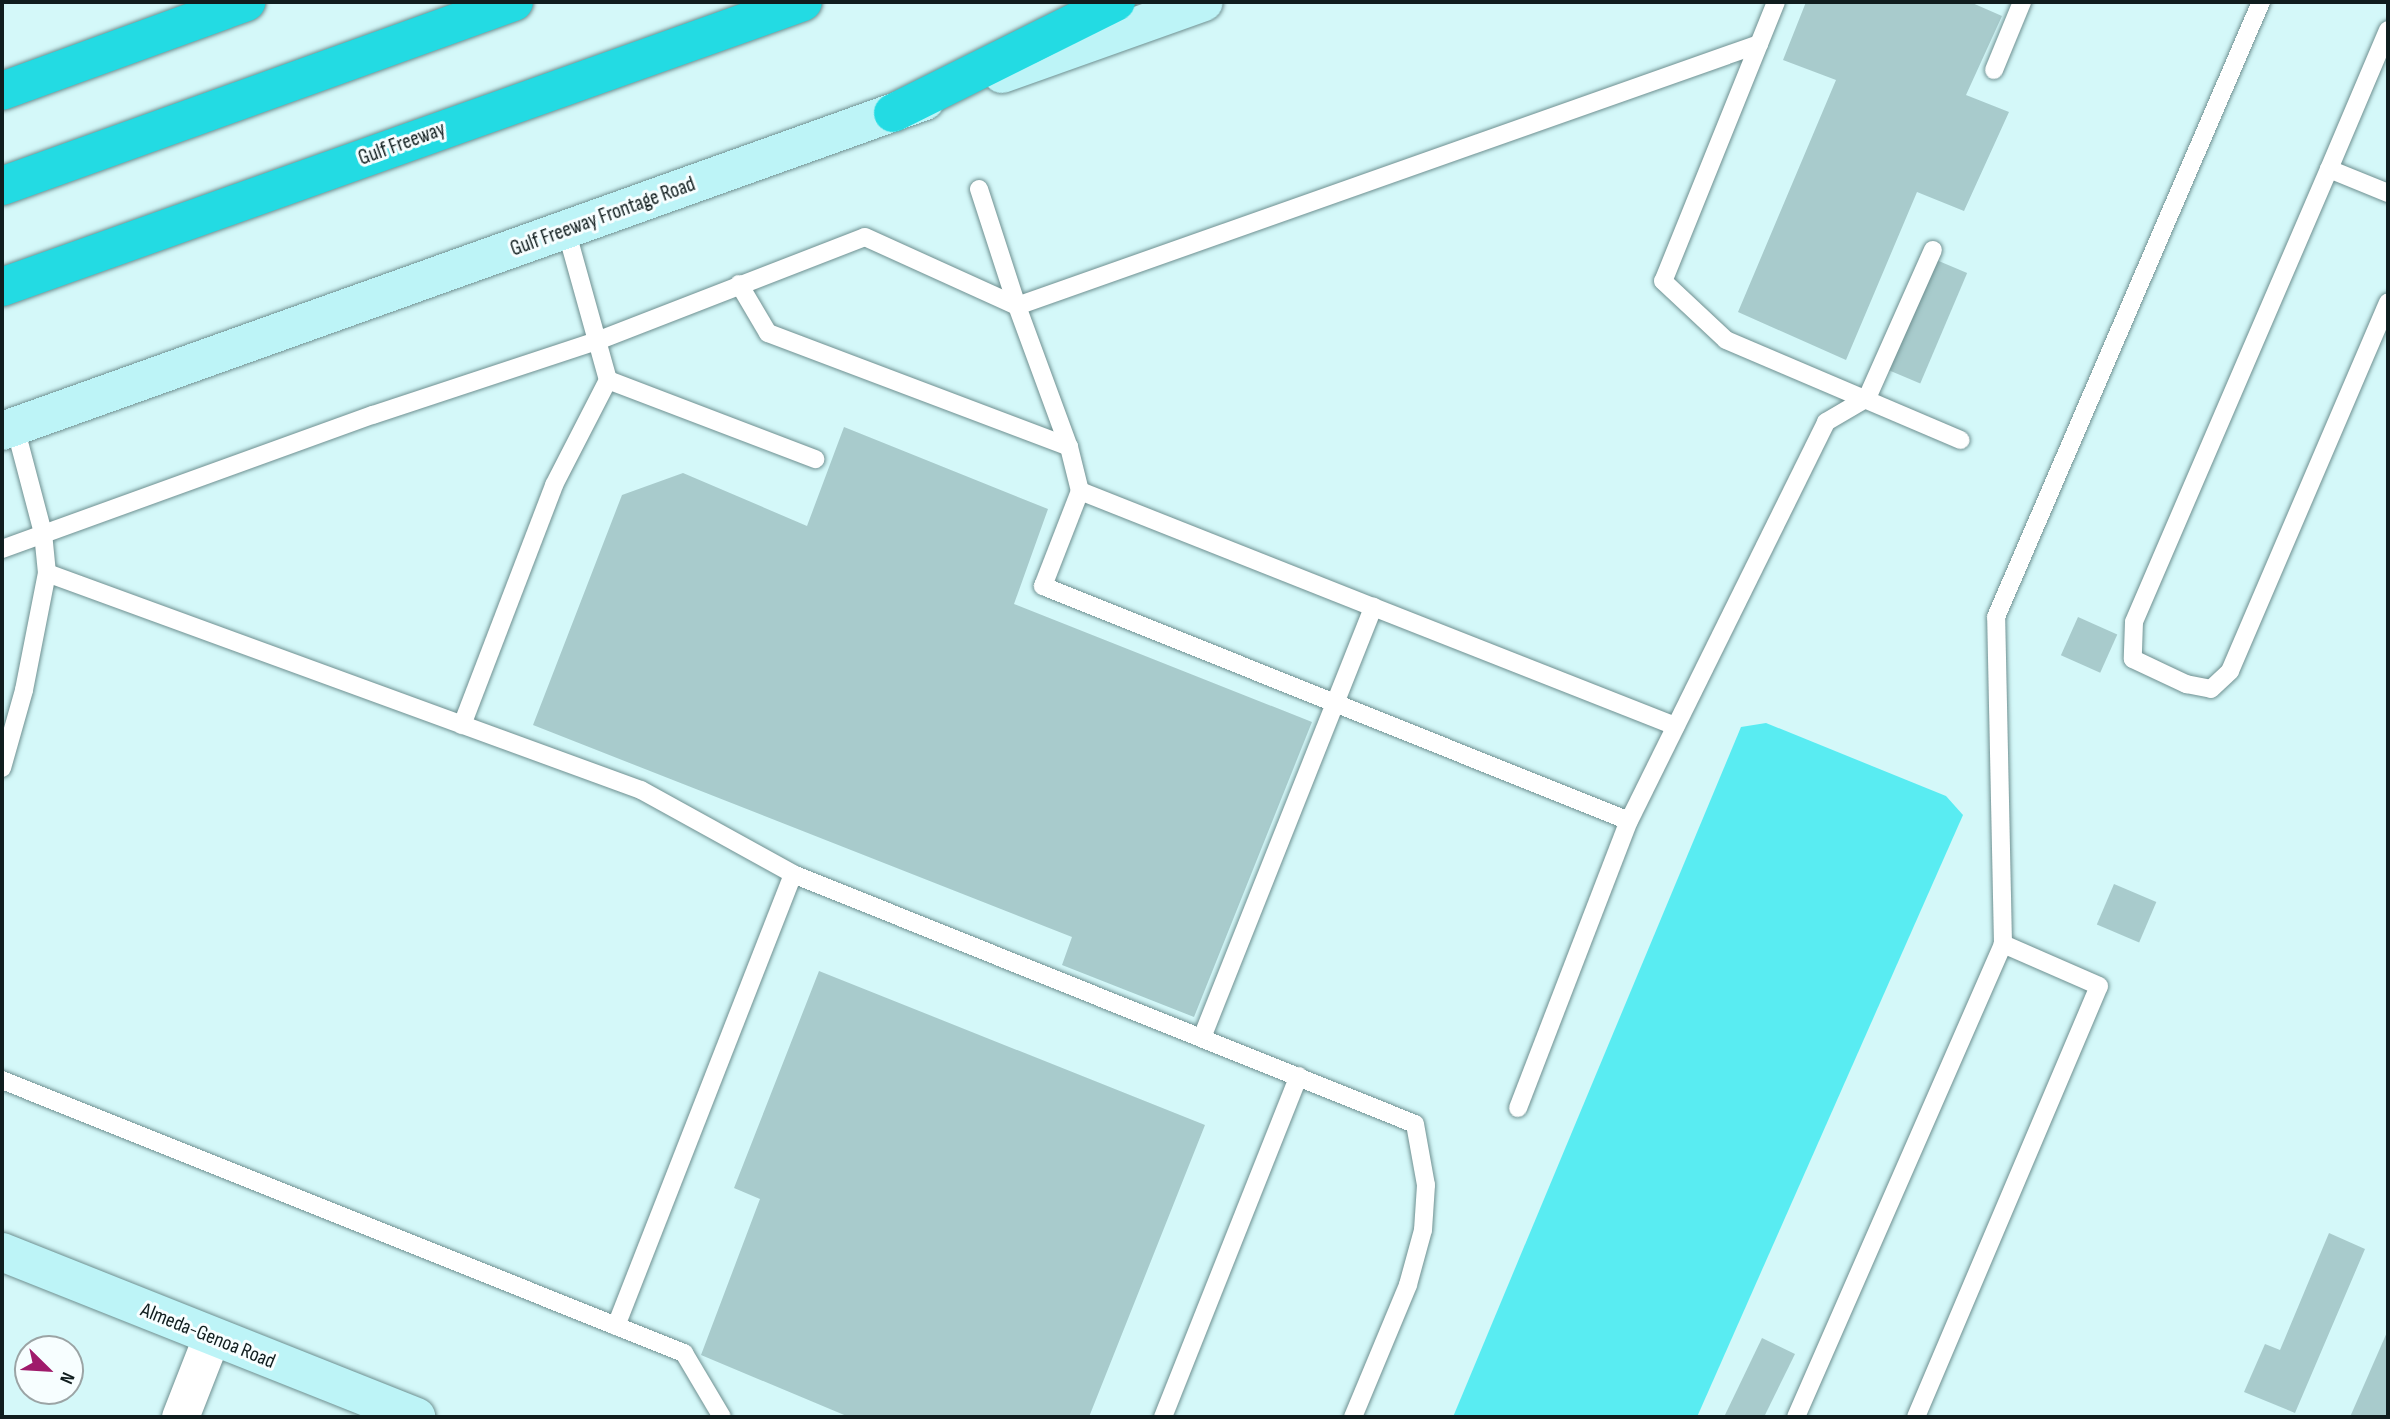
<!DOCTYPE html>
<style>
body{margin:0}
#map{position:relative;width:2390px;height:1419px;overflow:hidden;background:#d4f8f9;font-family:"Sofia Sans Condensed",sans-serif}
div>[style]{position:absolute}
.water>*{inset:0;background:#59ecf2}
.building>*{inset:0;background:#a8cbcc;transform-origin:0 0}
.roads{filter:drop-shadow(0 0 2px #6f9091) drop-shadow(0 0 2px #6f9091)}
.lane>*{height:18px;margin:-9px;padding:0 9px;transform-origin:9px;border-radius:9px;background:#fff}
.street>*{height:37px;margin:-18.5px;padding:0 18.5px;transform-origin:18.5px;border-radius:18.5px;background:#fff}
.secondary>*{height:38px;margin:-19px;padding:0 19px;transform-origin:19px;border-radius:19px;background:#bdf4f7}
.highway>*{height:38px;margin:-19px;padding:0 19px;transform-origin:19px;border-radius:19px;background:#23dbe3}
span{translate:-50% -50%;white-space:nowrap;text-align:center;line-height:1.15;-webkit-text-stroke:6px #f7feff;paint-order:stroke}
.street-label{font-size:21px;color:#101d1e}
.frame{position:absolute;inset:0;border:4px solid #101d1e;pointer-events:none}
.north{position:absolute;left:14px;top:1335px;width:70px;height:70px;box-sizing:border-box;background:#f7feff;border:2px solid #9ba4a5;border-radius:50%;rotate:114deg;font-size:19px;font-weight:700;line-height:28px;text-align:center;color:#101d1e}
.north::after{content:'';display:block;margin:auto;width:24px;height:32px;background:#9f1b6b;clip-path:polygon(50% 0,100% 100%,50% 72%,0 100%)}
</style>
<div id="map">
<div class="water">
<i style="clip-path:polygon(1766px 723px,1946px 796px,1963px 815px,1697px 1417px,1453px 1417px,1741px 727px)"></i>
</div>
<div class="building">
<i style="clip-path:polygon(1806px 2px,1970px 2px,2002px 16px,1966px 95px,2009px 112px,1964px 211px,1917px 192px,1846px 360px,1738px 312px,1836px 80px,1783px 60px)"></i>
<i style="left:1934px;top:259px;width:36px;height:120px;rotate:23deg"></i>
<i style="clip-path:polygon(844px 427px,1048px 509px,1014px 604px,1312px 722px,1194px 1017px,1062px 965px,1072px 937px,533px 725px,622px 495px,683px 473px,807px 526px)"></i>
<i style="left:2078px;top:617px;width:43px;height:42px;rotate:24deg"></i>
<i style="left:2114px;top:884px;width:46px;height:44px;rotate:23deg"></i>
<i style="clip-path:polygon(819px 971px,1205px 1125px,1089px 1417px,849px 1417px,701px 1355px,760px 1199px,734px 1188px)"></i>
<i style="clip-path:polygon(2329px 1233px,2365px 1249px,2295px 1413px,2244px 1392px,2265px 1344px,2280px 1350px)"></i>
<i style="clip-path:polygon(2388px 1330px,2388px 1417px,2350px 1417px)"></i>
<i style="clip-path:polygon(1762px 1338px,1795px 1354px,1764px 1417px,1724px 1417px)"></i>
</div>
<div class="roads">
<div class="lane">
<i style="left:1776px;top:2px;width:301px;rotate:112deg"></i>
<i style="left:1663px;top:281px;width:86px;rotate:43.1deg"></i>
<i style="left:1726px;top:340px;width:255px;rotate:23.1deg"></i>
<i style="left:2388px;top:30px;width:151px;rotate:113deg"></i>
<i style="left:2329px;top:169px;width:64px;rotate:22.1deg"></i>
<i style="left:1994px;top:70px;width:74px;rotate:-67.6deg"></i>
<i style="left:2329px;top:169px;width:493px;rotate:113.3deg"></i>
<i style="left:2134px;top:622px;width:37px;rotate:92deg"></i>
<i style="left:2133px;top:659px;width:59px;rotate:25.3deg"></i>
<i style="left:2186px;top:684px;width:25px;rotate:11deg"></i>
<i style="left:2211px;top:689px;width:26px;rotate:-43deg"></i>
<i style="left:2230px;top:671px;width:401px;rotate:-66.8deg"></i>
<i style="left:979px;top:189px;width:123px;rotate:72deg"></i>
<i style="left:1017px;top:306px;width:787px;rotate:-19.45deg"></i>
<i style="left:739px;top:284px;width:57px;rotate:59.4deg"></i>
<i style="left:768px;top:333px;width:322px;rotate:20.7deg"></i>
<i style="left:608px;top:380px;width:222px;rotate:20.9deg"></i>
<i style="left:15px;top:427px;width:110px;rotate:75.2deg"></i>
<i style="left:43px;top:533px;width:40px;rotate:84.3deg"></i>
<i style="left:1080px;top:491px;width:102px;rotate:111.3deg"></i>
<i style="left:1043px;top:586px;width:631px;rotate:21.85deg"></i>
<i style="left:1629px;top:821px;width:445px;rotate:-63.7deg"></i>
<i style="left:1826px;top:422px;width:48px;rotate:-30.3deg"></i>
<i style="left:1867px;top:398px;width:162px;rotate:-66deg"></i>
<i style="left:2px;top:549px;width:394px;rotate:-19.9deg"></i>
<i style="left:373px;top:415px;width:236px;rotate:-18.3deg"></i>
<i style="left:597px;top:341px;width:287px;rotate:-21.2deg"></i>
<i style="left:865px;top:237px;width:167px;rotate:24.4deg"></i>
<i style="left:1017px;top:306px;width:150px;rotate:69.8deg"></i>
<i style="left:1069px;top:447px;width:45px;rotate:76deg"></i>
<i style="left:1080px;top:491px;width:315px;rotate:21.6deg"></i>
<i style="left:462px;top:725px;width:257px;rotate:-69deg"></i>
<i style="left:554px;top:485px;width:118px;rotate:-62.8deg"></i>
<i style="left:608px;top:380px;width:156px;rotate:-105.6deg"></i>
<i style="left:2px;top:768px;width:81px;rotate:-74.2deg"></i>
<i style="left:24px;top:690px;width:119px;rotate:-78.9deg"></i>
<i style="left:47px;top:573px;width:632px;rotate:20.07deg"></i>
<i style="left:641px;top:790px;width:174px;rotate:28.9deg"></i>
<i style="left:793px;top:874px;width:670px;rotate:21.9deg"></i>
<i style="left:1415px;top:1124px;width:62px;rotate:79.8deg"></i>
<i style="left:1426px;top:1185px;width:45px;rotate:93.8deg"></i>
<i style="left:1423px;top:1230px;width:57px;rotate:105.3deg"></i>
<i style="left:1408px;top:1285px;width:143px;rotate:112.6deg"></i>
<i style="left:1203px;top:1035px;width:461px;rotate:-68.3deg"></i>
<i style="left:1373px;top:607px;width:325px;rotate:21.5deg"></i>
<i style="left:2px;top:1080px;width:735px;rotate:21.82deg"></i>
<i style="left:684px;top:1353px;width:74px;rotate:59.3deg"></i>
<i style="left:1518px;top:1108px;width:308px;rotate:-68.9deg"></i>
<i style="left:616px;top:1326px;width:485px;rotate:-68.6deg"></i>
<i style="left:1163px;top:1417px;width:367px;rotate:-68.3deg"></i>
<i style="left:1796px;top:1417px;width:516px;rotate:-66.36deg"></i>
<i style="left:2003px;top:944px;width:327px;rotate:-91.2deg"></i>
<i style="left:1996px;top:617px;width:670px;rotate:-66.69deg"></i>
<i style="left:1916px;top:1417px;width:468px;rotate:-67deg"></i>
<i style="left:2099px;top:986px;width:105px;rotate:-156.4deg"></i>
</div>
<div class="street">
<i style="left:180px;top:1417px;width:85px;rotate:-68.6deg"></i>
</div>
<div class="secondary">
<i style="left:1002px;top:74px;width:214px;rotate:-19.6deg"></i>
<i style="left:2px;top:431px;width:980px;rotate:-19.67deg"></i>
<i style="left:2px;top:1252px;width:446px;rotate:21.7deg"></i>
</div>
<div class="highway">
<i style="left:2px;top:91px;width:260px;rotate:-20deg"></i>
<i style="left:893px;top:113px;width:249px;rotate:-26.5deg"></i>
<i style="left:2px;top:186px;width:544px;rotate:-19.77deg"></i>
<i style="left:2px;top:287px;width:850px;rotate:-19.59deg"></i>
</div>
</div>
<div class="street-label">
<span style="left:402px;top:144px;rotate:-20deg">Gulf Freeway</span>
<span style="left:603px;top:217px;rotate:-20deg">Gulf Freeway Frontage Road</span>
<span style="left:208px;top:1336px;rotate:22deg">Almeda-Genoa Road</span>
</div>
<div class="frame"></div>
<div class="north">N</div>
</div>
